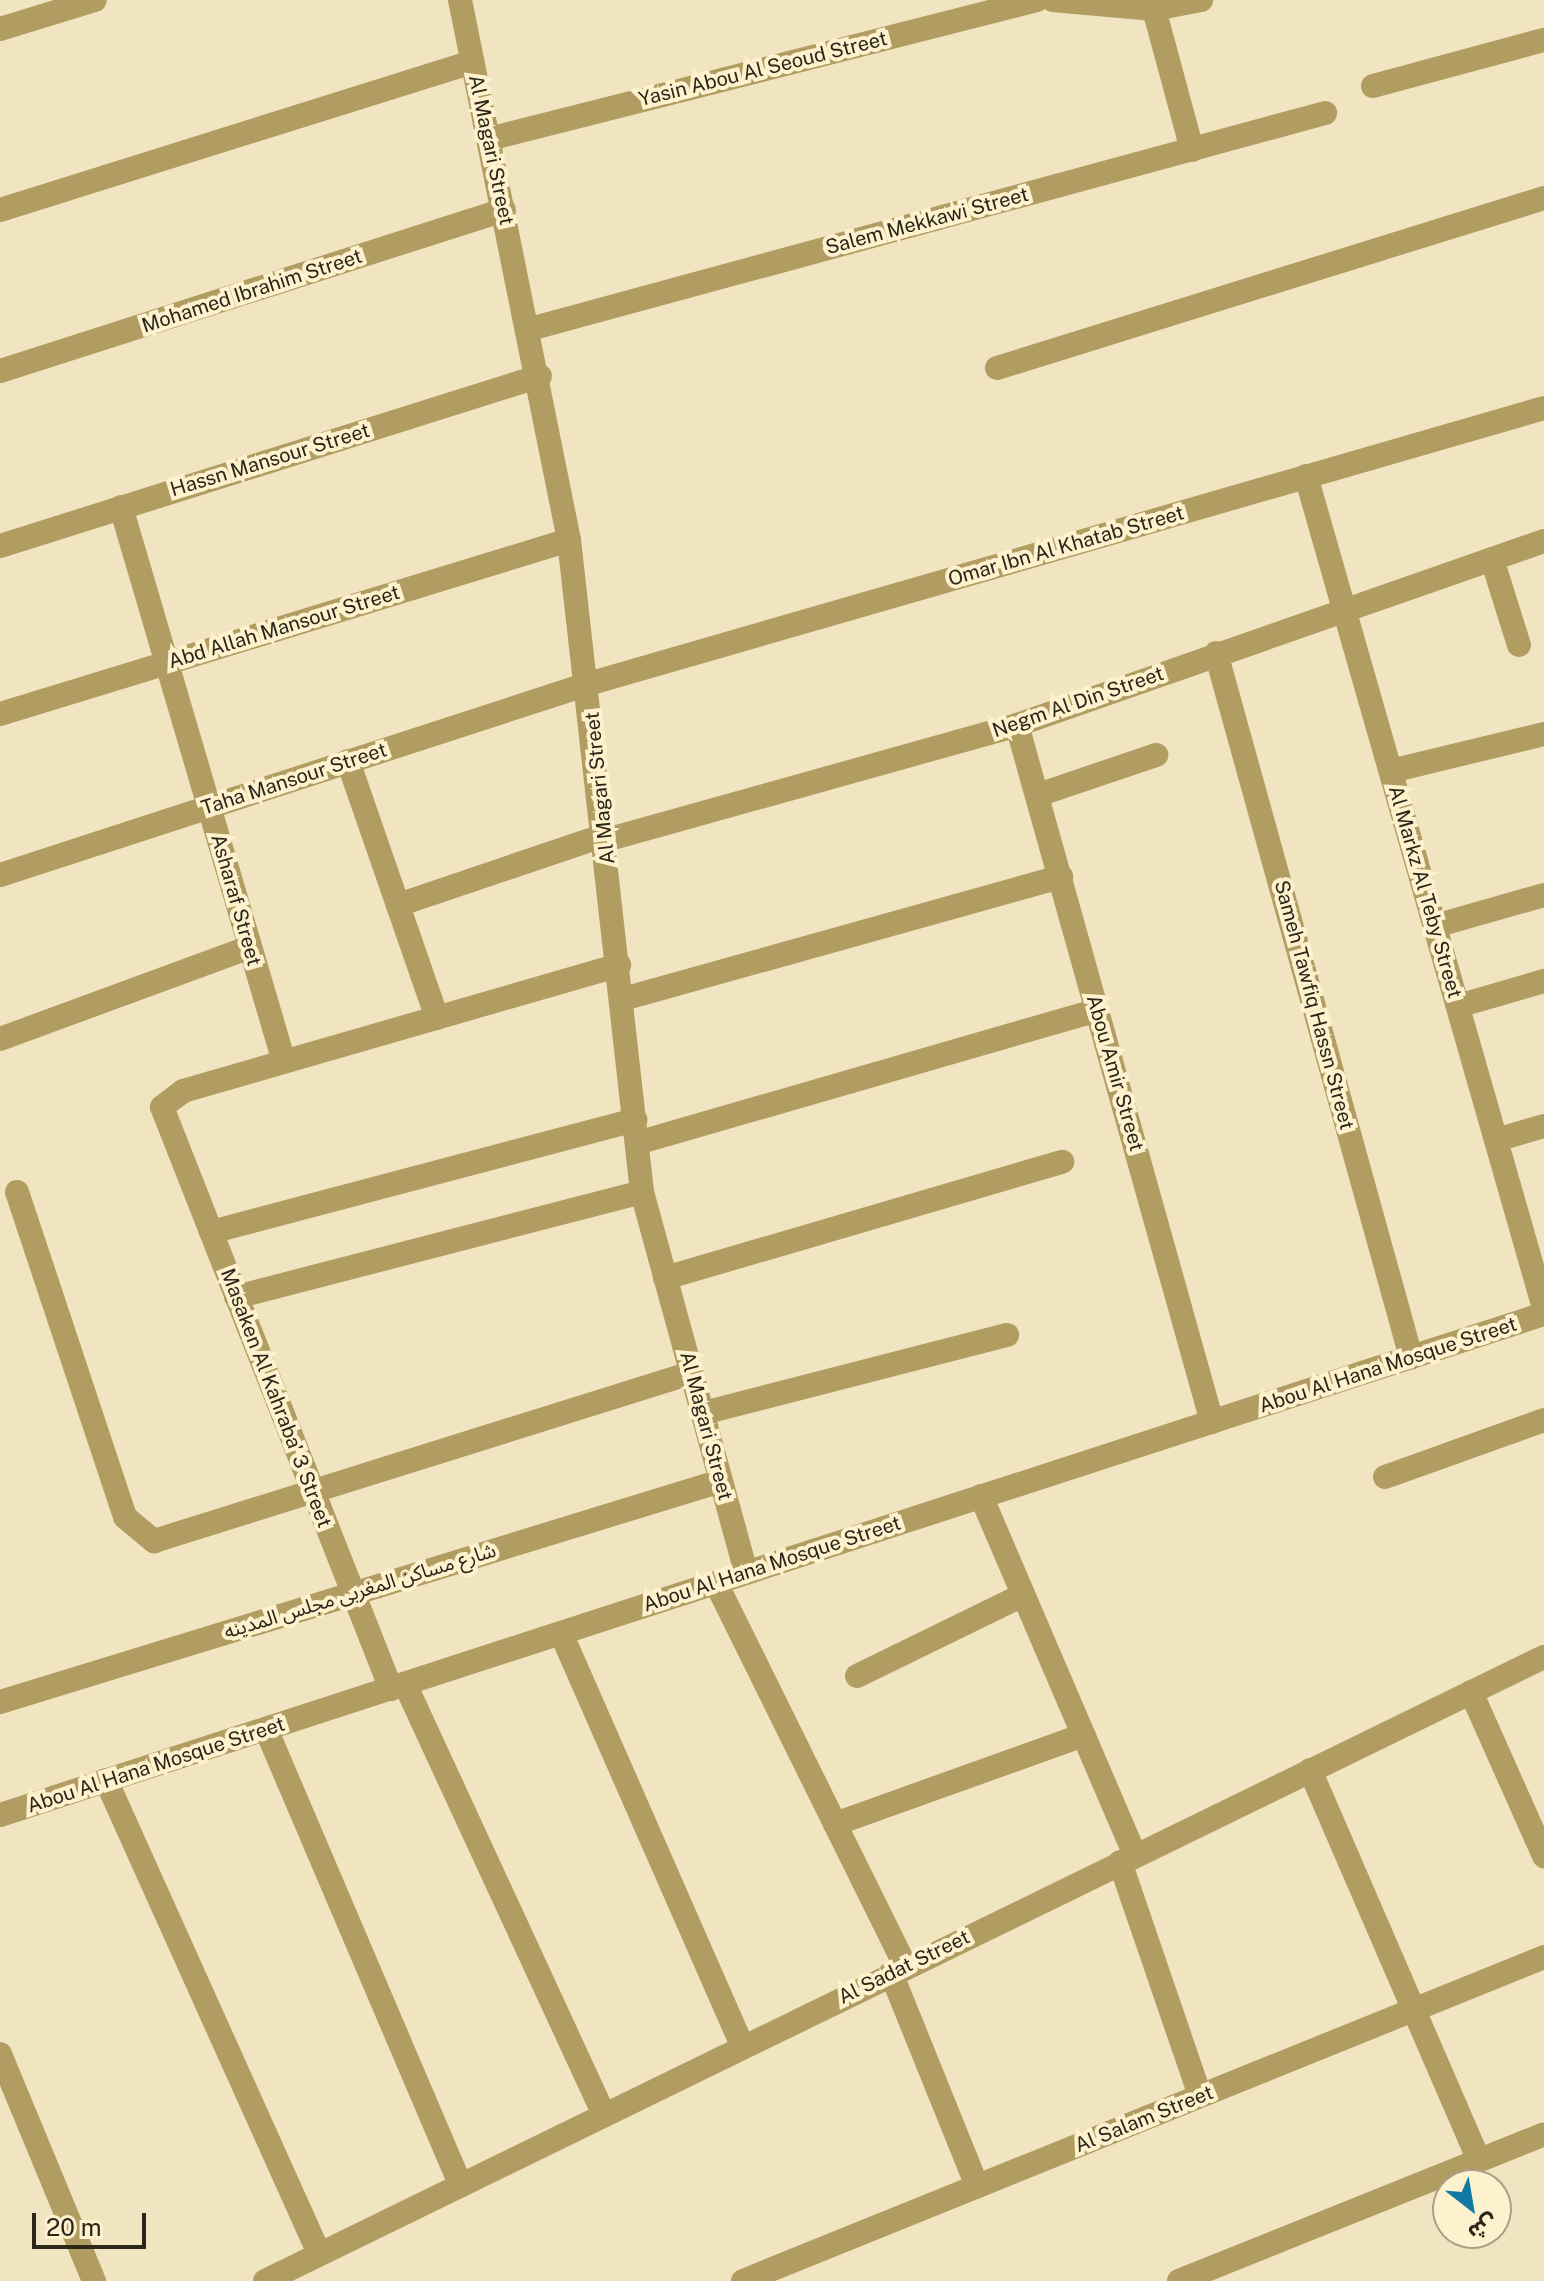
<!DOCTYPE html>
<meta charset="utf-8">
<style>
body{margin:0}
#map{position:relative;width:1544px;height:2281px;overflow:hidden;background:#f0e4c1;font-family:"Public Sans","Noto Sans Arabic",sans-serif}
div>[style]{position:absolute}
.minor>*{height:24px;margin:-12px;padding:0 12px;transform-origin:12px;border-radius:12px;background:#b19d62}
span{translate:-50% -50%;white-space:nowrap;text-align:center;line-height:1.15;-webkit-text-stroke:8px #fdf1ce;paint-order:stroke}
.street-label{font-size:20px;color:#2a2618}
.north{position:absolute;left:1432px;top:2169px;width:80px;height:80px;box-sizing:border-box;background:#fdf1ce;border:2px solid #a9a085;border-radius:50%;rotate:149deg;font-size:22px;font-weight:700;line-height:32px;text-align:center;color:#2a2618}
.north::after{content:'';display:block;margin:auto;width:28px;height:36px;background:#107aa4;clip-path:polygon(50% 0,100% 100%,50% 72%,0 100%)}
.scale{position:absolute;left:32px;top:2213px;width:114px;height:36px;box-sizing:border-box;border:4px solid #2a2618;border-top:0;padding-left:10px;font-size:24px;line-height:28px;white-space:nowrap;color:#2a2618;-webkit-text-stroke:6px #fdf1ce;paint-order:stroke}
</style>
<div id="map">
<div class="minor">
<i style="left:460px;top:0;width:551px;rotate:78.59deg"></i>
<i style="left:569px;top:540px;width:656px;rotate:83.61deg"></i>
<i style="left:642px;top:1192px;width:395px;rotate:74.7deg"></i>
<i style="left:1053px;top:0;width:101px;rotate:5.1deg"></i>
<i style="left:1154px;top:9px;width:48px;rotate:-10.8deg"></i>
<i style="left:1154px;top:9px;width:146px;rotate:74.9deg"></i>
<i style="left:0;top:29px;width:99px;rotate:-17deg"></i>
<i style="left:1373px;top:86px;width:177px;rotate:-15.1deg"></i>
<i style="left:489px;top:139px;width:565px;rotate:-14.23deg"></i>
<i style="left:0;top:210px;width:495px;rotate:-17.4deg"></i>
<i style="left:530px;top:329px;width:824px;rotate:-15.2deg"></i>
<i style="left:997px;top:368px;width:573px;rotate:-17.26deg"></i>
<i style="left:0;top:371px;width:529px;rotate:-17.72deg"></i>
<i style="left:1306px;top:476px;width:865px;rotate:74.04deg"></i>
<i style="left:121px;top:507px;width:578px;rotate:73.63deg"></i>
<i style="left:0;top:546px;width:566px;rotate:-17.47deg"></i>
<i style="left:1492px;top:559px;width:90px;rotate:72.6deg"></i>
<i style="left:1216px;top:653px;width:731px;rotate:74.52deg"></i>
<i style="left:0;top:714px;width:595px;rotate:-17deg"></i>
<i style="left:1017px;top:725px;width:724px;rotate:74.37deg"></i>
<i style="left:348px;top:761px;width:272px;rotate:70.9deg"></i>
<i style="left:1391px;top:771px;width:157px;rotate:-13.6deg"></i>
<i style="left:1038px;top:795px;width:125px;rotate:-18.7deg"></i>
<i style="left:606px;top:840px;width:427px;rotate:-15.6deg"></i>
<i style="left:1017px;top:725px;width:558px;rotate:-19.25deg"></i>
<i style="left:0;top:875px;width:618px;rotate:-18deg"></i>
<i style="left:588px;top:684px;width:995px;rotate:-16.1deg"></i>
<i style="left:398px;top:905px;width:219px;rotate:-18.7deg"></i>
<i style="left:1435px;top:926px;width:113px;rotate:-15.9deg"></i>
<i style="left:623px;top:999px;width:455px;rotate:-15.6deg"></i>
<i style="left:1458px;top:1006px;width:90px;rotate:-16.2deg"></i>
<i style="left:0;top:1039px;width:266px;rotate:-20.2deg"></i>
<i style="left:1496px;top:1140px;width:50px;rotate:-16.3deg"></i>
<i style="left:637px;top:1143px;width:479px;rotate:-16.1deg"></i>
<i style="left:17px;top:1192px;width:342px;rotate:71.6deg"></i>
<i style="left:125px;top:1517px;width:38px;rotate:40deg"></i>
<i style="left:154px;top:1541px;width:563px;rotate:-17.37deg"></i>
<i style="left:211px;top:1232px;width:439px;rotate:-14.8deg"></i>
<i style="left:665px;top:1278px;width:414px;rotate:-16.3deg"></i>
<i style="left:236px;top:1297px;width:419px;rotate:-14.5deg"></i>
<i style="left:703px;top:1413px;width:314px;rotate:-14.4deg"></i>
<i style="left:1385px;top:1477px;width:169px;rotate:-19.7deg"></i>
<i style="left:981px;top:1496px;width:391px;rotate:66.8deg"></i>
<i style="left:716px;top:1583px;width:427px;rotate:63.7deg"></i>
<i style="left:561px;top:1633px;width:450px;rotate:66.3deg"></i>
<i style="left:857px;top:1676px;width:185px;rotate:-26deg"></i>
<i style="left:405px;top:1684px;width:472px;rotate:65.2deg"></i>
<i style="left:391px;top:1689px;width:625px;rotate:-111.48deg"></i>
<i style="left:162px;top:1107px;width:26px;rotate:-37deg"></i>
<i style="left:183px;top:1091px;width:454px;rotate:-16.1deg"></i>
<i style="left:1471px;top:1692px;width:180px;rotate:66deg"></i>
<i style="left:0;top:1702px;width:754px;rotate:-17.04deg"></i>
<i style="left:266px;top:1729px;width:492px;rotate:66.9deg"></i>
<i style="left:1310px;top:1770px;width:425px;rotate:66.6deg"></i>
<i style="left:106px;top:1780px;width:517px;rotate:65.77deg"></i>
<i style="left:0;top:1815px;width:1623px;rotate:-17.98deg"></i>
<i style="left:835px;top:1824px;width:264px;rotate:-19.7deg"></i>
<i style="left:1120px;top:1862px;width:247px;rotate:71.1deg"></i>
<i style="left:891px;top:1973px;width:230px;rotate:68deg"></i>
<i style="left:0;top:2054px;width:246px;rotate:67.5deg"></i>
<i style="left:265px;top:2281px;width:1423px;rotate:-26.01deg"></i>
<i style="left:743px;top:2281px;width:864px;rotate:-22.02deg"></i>
<i style="left:1179px;top:2281px;width:393px;rotate:-21.9deg"></i>
</div>
<div class="street-label">
<span style="left:763px;top:69px;rotate:-14deg">Yasin Abou Al Seoud Street</span>
<span style="left:491px;top:150px;rotate:78deg">Al Magari Street</span>
<span style="left:927px;top:221px;rotate:-15deg">Salem Mekkawi Street</span>
<span style="left:252px;top:291px;rotate:-18deg">Mohamed Ibrahim Street</span>
<span style="left:270px;top:460px;rotate:-17deg">Hassn Mansour Street</span>
<span style="left:1066px;top:546px;rotate:-16deg">Omar Ibn Al Khatab Street</span>
<span style="left:284px;top:627px;rotate:-17deg">Abd Allah Mansour Street</span>
<span style="left:1078px;top:702px;rotate:-19deg">Negm Al Din Street</span>
<span style="left:294px;top:779px;rotate:-18deg">Taha Mansour Street</span>
<span style="left:600px;top:788px;rotate:-96deg">Al Magari Street</span>
<span style="left:1425px;top:892px;rotate:74deg">Al Markz Al Teby Street</span>
<span style="left:236px;top:900px;rotate:74deg">Asharaf Street</span>
<span style="left:1314px;top:1005px;rotate:75deg">Sameh Tawfiq Hassn Street</span>
<span style="left:1115px;top:1073px;rotate:74deg">Abou Amir Street</span>
<span style="left:1388px;top:1365px;rotate:-18deg">Abou Al Hana Mosque Street</span>
<span style="left:276px;top:1398px;rotate:69deg">Masaken Al Kahraba' 3 Street</span>
<span style="left:706px;top:1426px;rotate:75deg">Al Magari Street</span>
<span style="left:772px;top:1564px;rotate:-18deg">Abou Al Hana Mosque Street</span>
<span style="left:360px;top:1591px;rotate:-17deg">شارع مساكن المغربى مجلس المدينه</span>
<span style="left:156px;top:1765px;rotate:-18deg">Abou Al Hana Mosque Street</span>
<span style="left:904px;top:1967px;rotate:-26deg">Al Sadat Street</span>
<span style="left:1144px;top:2119px;rotate:-22deg">Al Salam Street</span>
</div>
<div class="north">ش</div>
<div class="scale">20 m</div>
</div>
